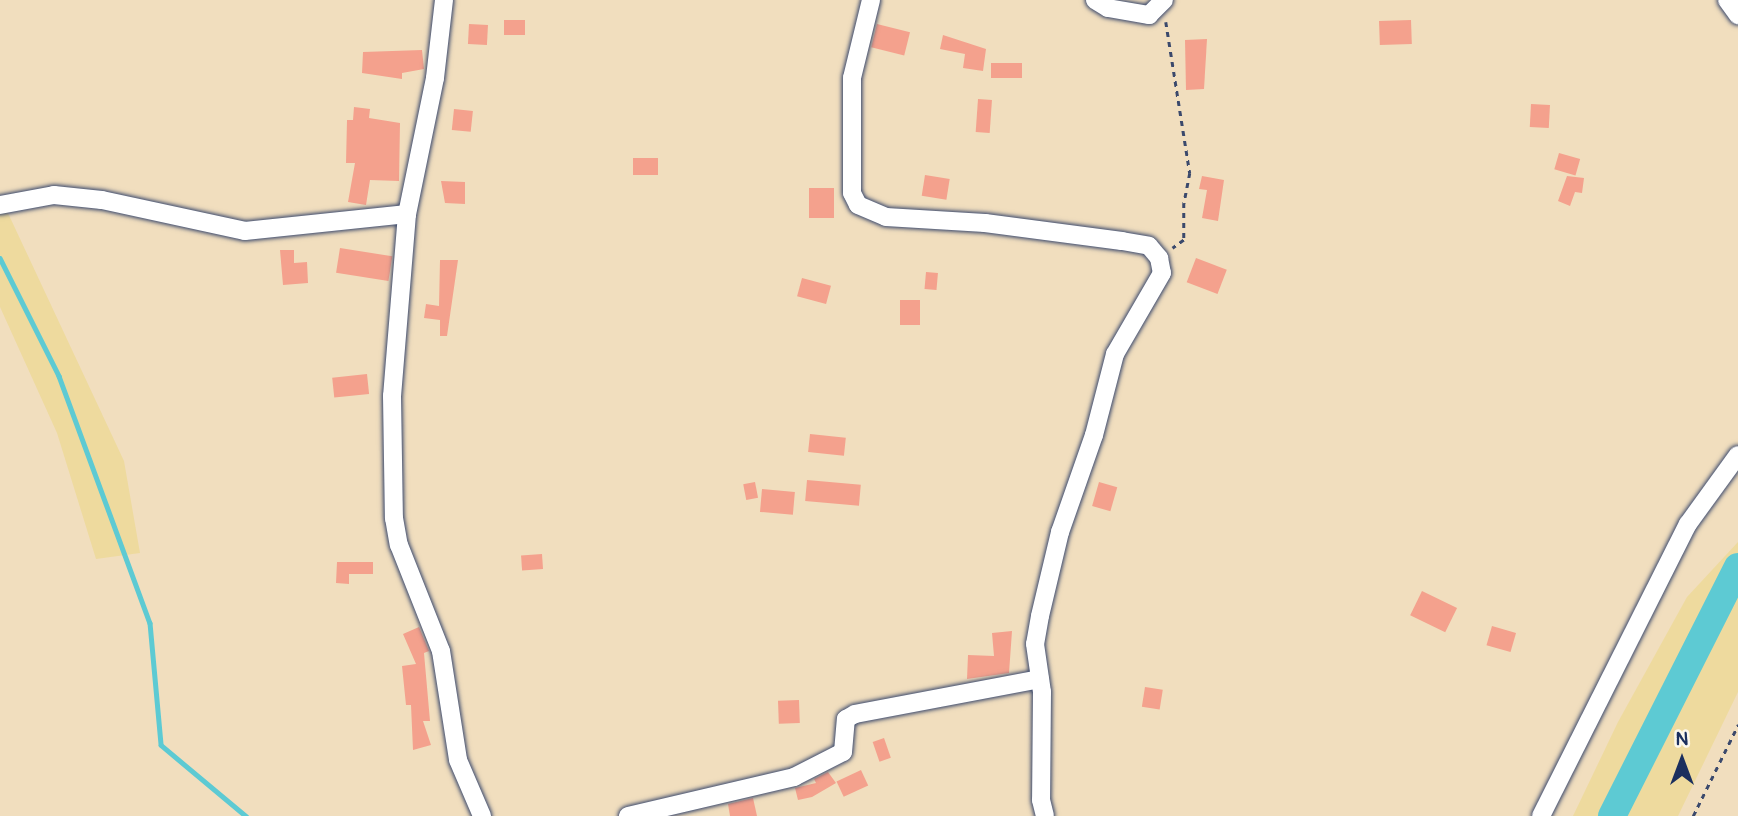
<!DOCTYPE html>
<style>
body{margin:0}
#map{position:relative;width:1738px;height:816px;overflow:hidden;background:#f1debe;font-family:Pangolin,sans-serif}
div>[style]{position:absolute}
.sand>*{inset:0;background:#eeda9e}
.stream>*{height:4.5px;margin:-2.25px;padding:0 2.25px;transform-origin:2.25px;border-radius:2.25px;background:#5dcad3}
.river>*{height:28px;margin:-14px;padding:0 14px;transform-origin:14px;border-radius:14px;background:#5dcad3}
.building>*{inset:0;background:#f4a18d;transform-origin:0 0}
.path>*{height:2.5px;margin-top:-1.25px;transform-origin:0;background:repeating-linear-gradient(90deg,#3b496c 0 5px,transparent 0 10px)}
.roads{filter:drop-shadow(0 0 2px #3b496c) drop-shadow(0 0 2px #3b496c)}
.minor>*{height:18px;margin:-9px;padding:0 9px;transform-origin:9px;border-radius:9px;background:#fff}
span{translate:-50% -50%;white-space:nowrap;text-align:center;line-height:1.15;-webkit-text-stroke:6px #fbf7ec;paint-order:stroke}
.north{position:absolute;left:1647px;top:725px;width:70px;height:70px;-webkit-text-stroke:5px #fbf7ec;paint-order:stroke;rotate:0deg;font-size:19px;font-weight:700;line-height:28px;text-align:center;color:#1b2f5e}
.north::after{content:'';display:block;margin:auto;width:24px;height:32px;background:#1b2f5e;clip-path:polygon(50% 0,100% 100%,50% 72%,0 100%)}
</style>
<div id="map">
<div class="sand">
<i style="clip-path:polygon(0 196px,124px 461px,140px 553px,96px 559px,57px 433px,0 307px)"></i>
<i style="clip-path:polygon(1738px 542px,1738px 692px,1678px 816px,1573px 816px,1618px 722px,1687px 597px)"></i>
</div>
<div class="stream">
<i style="left:0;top:258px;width:132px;rotate:63.4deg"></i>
<i style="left:59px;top:376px;width:263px;rotate:69.8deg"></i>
<i style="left:150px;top:623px;width:122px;rotate:84.8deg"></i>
<i style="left:161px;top:745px;width:111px;rotate:39.9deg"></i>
</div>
<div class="river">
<i style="left:1612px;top:816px;width:279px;rotate:-63.2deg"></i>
</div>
<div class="building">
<i style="left:504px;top:20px;width:21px;height:15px"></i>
<i style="left:1411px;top:20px;width:24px;height:32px;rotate:88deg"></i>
<i style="left:469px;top:24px;width:19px;height:20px;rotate:3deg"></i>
<i style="left:877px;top:24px;width:34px;height:24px;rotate:14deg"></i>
<i style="clip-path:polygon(943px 35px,986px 49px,983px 71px,963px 68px,965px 54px,940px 49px)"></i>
<i style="clip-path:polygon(1207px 39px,1204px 89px,1186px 90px,1185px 40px)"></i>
<i style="clip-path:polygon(422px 50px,424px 69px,402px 73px,402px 79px,362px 73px,363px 52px)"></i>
<i style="left:991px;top:63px;width:31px;height:15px"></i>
<i style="left:978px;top:99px;width:14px;height:33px;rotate:4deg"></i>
<i style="left:1531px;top:104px;width:19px;height:23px;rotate:3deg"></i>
<i style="clip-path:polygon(354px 107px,370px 109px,369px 118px,400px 123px,399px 181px,370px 180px,366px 205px,348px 202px,355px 163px,346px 163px,347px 120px,353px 120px)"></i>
<i style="left:454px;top:109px;width:19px;height:21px;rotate:6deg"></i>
<i style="left:1559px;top:153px;width:22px;height:17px;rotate:16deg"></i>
<i style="left:633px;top:158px;width:25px;height:17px"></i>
<i style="left:925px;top:175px;width:25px;height:21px;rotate:9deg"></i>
<i style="clip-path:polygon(1202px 176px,1224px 180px,1218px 221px,1202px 218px,1207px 190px,1199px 189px)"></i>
<i style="clip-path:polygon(1567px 176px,1584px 178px,1582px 193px,1575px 192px,1570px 206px,1558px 201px)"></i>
<i style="clip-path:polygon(441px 181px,465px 182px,465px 204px,445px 203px)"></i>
<i style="left:809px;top:188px;width:25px;height:30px"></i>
<i style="left:340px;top:248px;width:53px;height:25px;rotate:9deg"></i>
<i style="clip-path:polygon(280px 250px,294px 250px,294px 263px,307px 262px,308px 283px,283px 285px)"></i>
<i style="left:1196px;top:258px;width:33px;height:26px;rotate:21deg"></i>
<i style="clip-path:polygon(440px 260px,458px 260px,447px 336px,440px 336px,440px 320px,424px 318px,426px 304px,439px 306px)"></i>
<i style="left:926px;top:272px;width:12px;height:17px;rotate:5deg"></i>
<i style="left:802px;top:278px;width:30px;height:19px;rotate:15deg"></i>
<i style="left:900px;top:300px;width:20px;height:25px"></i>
<i style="left:367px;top:374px;width:20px;height:35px;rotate:84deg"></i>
<i style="left:810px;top:434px;width:36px;height:18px;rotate:6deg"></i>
<i style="left:807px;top:480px;width:54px;height:21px;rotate:5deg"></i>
<i style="left:755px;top:482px;width:16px;height:12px;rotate:79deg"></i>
<i style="left:1099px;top:482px;width:19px;height:25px;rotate:16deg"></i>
<i style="left:762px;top:489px;width:33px;height:23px;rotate:5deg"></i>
<i style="left:542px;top:554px;width:15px;height:21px;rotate:86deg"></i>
<i style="clip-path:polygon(337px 562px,373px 562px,373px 574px,349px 574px,349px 584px,336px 583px)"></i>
<i style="left:1422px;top:591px;width:39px;height:27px;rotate:26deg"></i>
<i style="left:1492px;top:626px;width:25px;height:20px;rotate:16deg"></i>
<i style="clip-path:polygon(419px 627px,429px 651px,424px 653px,430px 721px,423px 721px,431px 745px,413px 750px,411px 705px,406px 705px,402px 666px,416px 664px,403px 634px)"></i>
<i style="clip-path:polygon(1012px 631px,1009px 673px,967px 679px,968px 655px,994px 656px,992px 633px)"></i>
<i style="left:1145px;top:687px;width:18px;height:20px;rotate:9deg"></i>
<i style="left:799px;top:700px;width:23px;height:21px;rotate:88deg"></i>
<i style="left:884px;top:738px;width:21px;height:12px;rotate:71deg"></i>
<i style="left:861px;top:770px;width:17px;height:27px;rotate:65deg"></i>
<i style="clip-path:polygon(828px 772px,836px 783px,812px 797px,798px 800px,795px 788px,816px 783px,814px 779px)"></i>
<i style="clip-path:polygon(753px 798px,757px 816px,730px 816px,728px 804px)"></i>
</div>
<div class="path">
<i style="left:1166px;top:22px;width:153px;rotate:81deg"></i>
<i style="left:1190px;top:173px;width:31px;rotate:101deg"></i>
<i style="left:1184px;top:203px;width:37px;rotate:90deg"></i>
<i style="left:1184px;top:240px;width:14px;rotate:144deg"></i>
<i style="left:1693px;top:816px;width:102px;rotate:-63.7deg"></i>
</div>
<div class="roads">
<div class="minor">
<i style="left:444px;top:0;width:79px;rotate:96.6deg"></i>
<i style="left:435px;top:78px;width:139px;rotate:101.6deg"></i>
<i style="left:407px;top:214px;width:183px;rotate:94.7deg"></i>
<i style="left:392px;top:396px;width:122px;rotate:89.1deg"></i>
<i style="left:394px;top:518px;width:27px;rotate:80deg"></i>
<i style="left:399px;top:545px;width:114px;rotate:68.4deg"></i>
<i style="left:441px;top:651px;width:110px;rotate:81.1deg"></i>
<i style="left:458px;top:760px;width:61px;rotate:66.8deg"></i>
<i style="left:871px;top:0;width:80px;rotate:103.7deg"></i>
<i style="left:852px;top:78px;width:115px;rotate:90deg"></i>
<i style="left:852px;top:193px;width:13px;rotate:63deg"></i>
<i style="left:858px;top:205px;width:30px;rotate:23deg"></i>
<i style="left:886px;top:217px;width:99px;rotate:3.5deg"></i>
<i style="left:985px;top:223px;width:138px;rotate:7.5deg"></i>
<i style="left:1122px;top:241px;width:27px;rotate:10deg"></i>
<i style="left:1149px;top:246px;width:16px;rotate:50deg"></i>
<i style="left:1159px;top:258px;width:15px;rotate:79deg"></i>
<i style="left:1162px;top:273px;width:94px;rotate:120.1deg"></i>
<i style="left:1115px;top:354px;width:84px;rotate:104.5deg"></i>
<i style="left:1094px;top:435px;width:103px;rotate:109.3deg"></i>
<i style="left:1060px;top:532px;width:86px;rotate:103.4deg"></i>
<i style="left:1040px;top:616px;width:28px;rotate:100deg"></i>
<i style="left:1035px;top:644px;width:49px;rotate:81.7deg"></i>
<i style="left:1042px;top:692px;width:108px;rotate:90.5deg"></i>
<i style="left:1041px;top:800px;width:16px;rotate:76deg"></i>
<i style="left:1095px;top:0;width:15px;rotate:32deg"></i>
<i style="left:1108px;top:8px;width:42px;rotate:9.7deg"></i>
<i style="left:1149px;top:15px;width:21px;rotate:-45deg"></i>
<i style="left:1727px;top:0;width:19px;rotate:54deg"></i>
<i style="left:0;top:205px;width:55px;rotate:-10.5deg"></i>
<i style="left:54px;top:195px;width:48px;rotate:5.9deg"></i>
<i style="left:102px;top:200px;width:146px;rotate:12.2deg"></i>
<i style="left:245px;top:231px;width:163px;rotate:-6deg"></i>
<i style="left:628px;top:816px;width:171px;rotate:-13.2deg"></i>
<i style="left:794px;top:777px;width:55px;rotate:-27deg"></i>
<i style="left:843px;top:752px;width:33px;rotate:-85deg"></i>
<i style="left:846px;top:719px;width:10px;rotate:-29deg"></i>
<i style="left:855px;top:714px;width:188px;rotate:-10.7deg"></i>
<i style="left:1541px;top:816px;width:327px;rotate:-63.3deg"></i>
<i style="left:1688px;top:524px;width:85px;rotate:-54.1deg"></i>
</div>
</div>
<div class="north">N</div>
</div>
